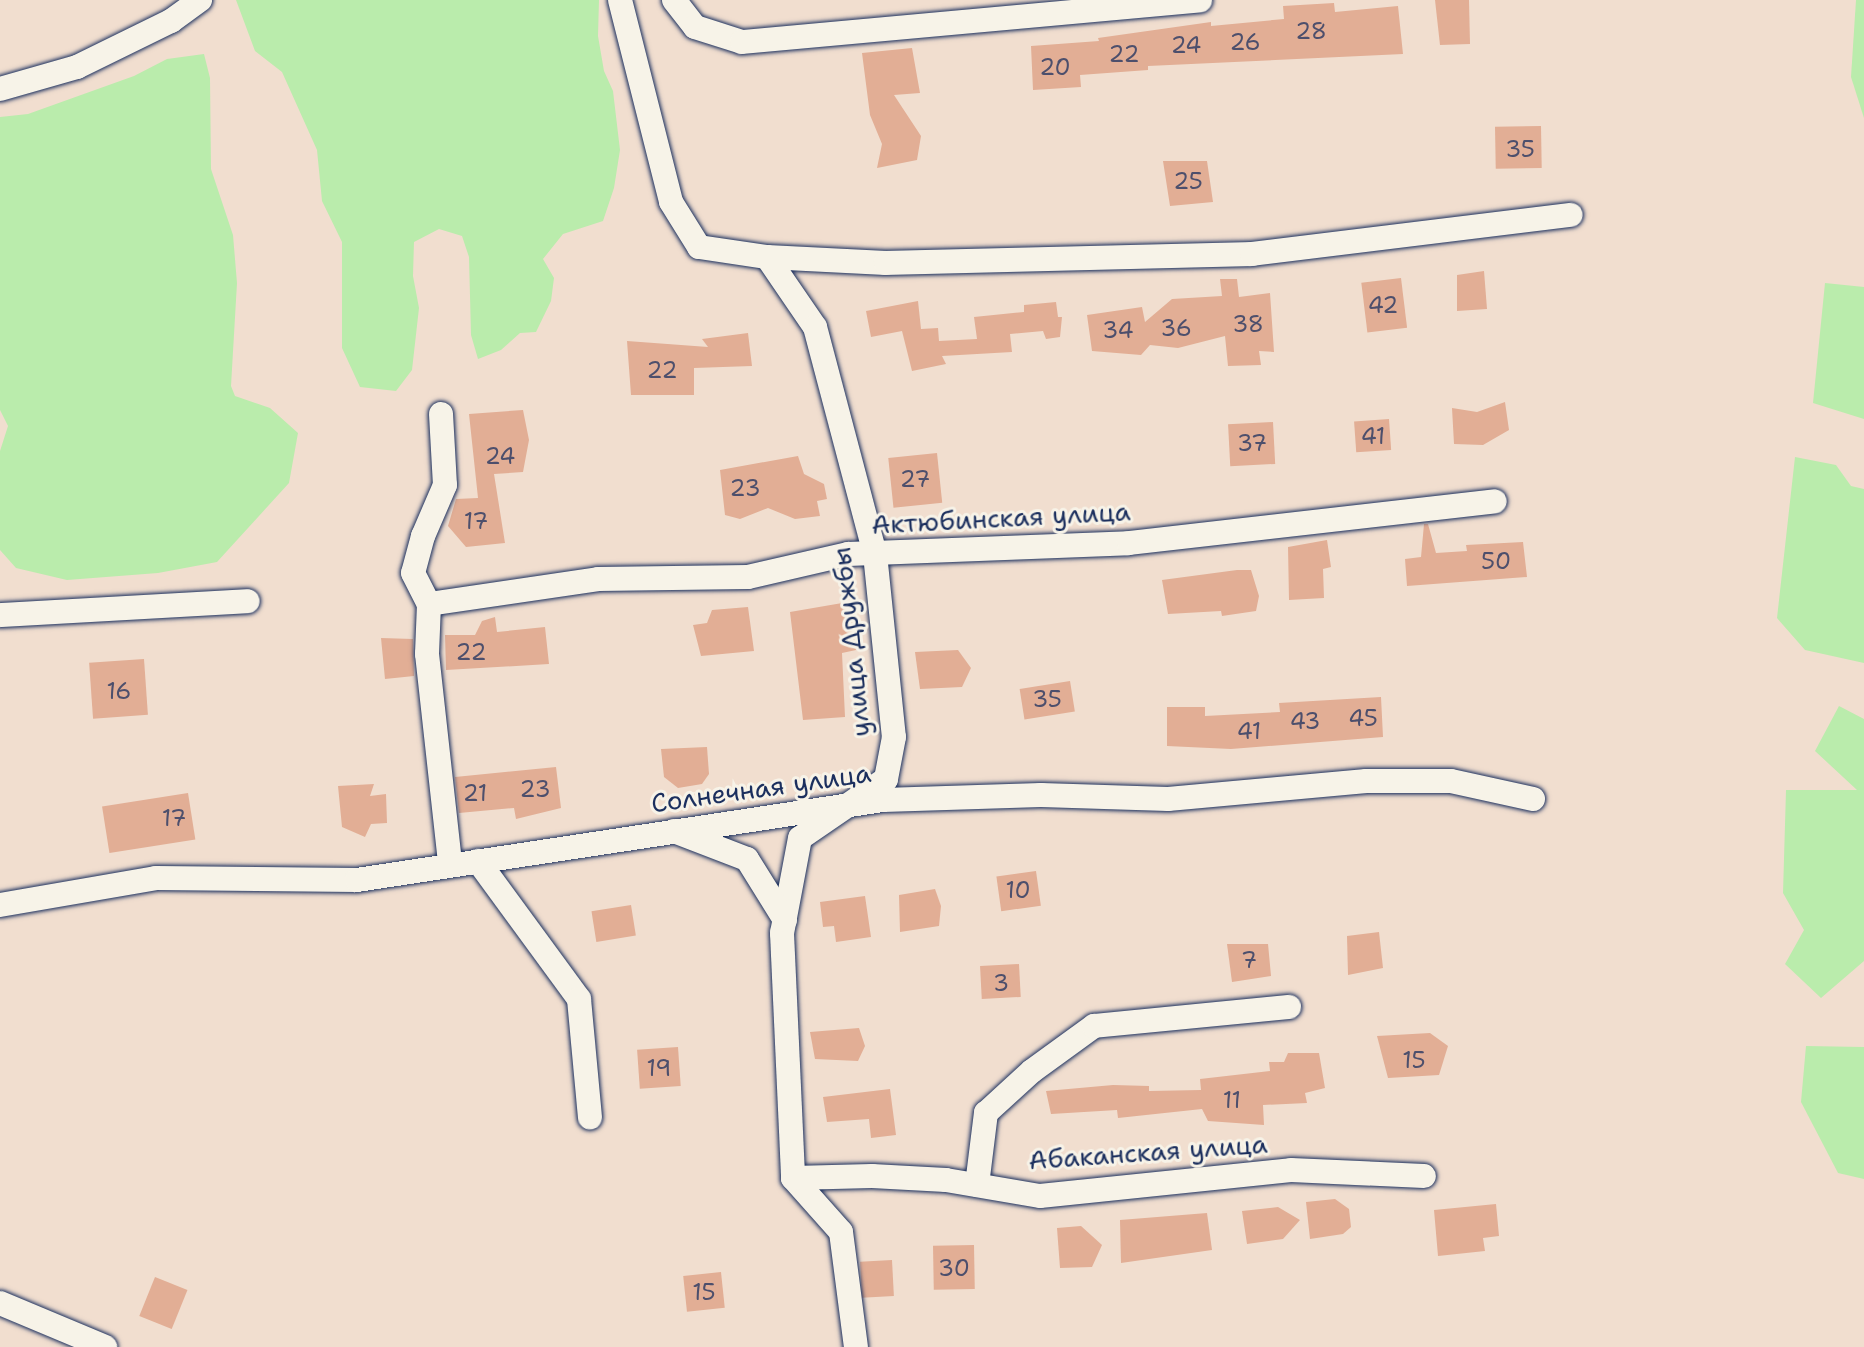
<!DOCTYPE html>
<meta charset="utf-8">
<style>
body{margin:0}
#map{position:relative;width:1864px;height:1347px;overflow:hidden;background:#f1decf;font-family:"Shantell Sans",sans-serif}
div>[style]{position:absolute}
.green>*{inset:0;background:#baecac}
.building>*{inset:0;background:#e2ae95;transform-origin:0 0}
.roads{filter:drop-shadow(0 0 2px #1b2f5e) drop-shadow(0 0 2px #1b2f5e)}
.minor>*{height:24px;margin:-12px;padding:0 12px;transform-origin:12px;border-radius:12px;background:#f7f3e8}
span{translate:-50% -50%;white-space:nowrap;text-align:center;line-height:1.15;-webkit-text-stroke:6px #f7f3e8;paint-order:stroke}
.number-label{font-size:23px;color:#4d4f6c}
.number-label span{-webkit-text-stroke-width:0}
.street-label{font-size:26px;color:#1b2f5e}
</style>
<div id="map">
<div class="green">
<i style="clip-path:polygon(236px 0,599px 0,598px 36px,604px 71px,613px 91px,620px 150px,614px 188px,603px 221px,563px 234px,543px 259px,554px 278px,551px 301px,536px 332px,520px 333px,501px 350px,478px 359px,471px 335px,469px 257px,462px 236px,439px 229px,414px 242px,413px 276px,419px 308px,412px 370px,396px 391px,360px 387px,342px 348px,342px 242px,322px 201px,317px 150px,282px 72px,255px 51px)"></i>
<i style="clip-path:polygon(1856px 0,1864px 0,1864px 118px,1851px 77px)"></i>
<i style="clip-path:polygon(204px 54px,210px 78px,211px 169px,233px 235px,237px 283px,231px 386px,235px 396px,270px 408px,298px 433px,289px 483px,217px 562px,158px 573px,67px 580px,16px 568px,0 550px,0 451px,8px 426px,0 410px,0 117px,28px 114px,134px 76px,167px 59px)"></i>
<i style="clip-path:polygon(1825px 283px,1864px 287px,1864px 419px,1813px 403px)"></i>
<i style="clip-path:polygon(1795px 457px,1836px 465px,1851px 486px,1864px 489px,1864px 663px,1805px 650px,1777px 618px)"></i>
<i style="clip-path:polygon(1839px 706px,1864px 719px,1864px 961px,1821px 998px,1785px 964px,1804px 930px,1783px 893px,1786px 790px,1857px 790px,1815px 751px)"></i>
<i style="clip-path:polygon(1806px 1046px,1864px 1047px,1864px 1179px,1838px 1173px,1801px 1102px)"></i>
</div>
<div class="building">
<i style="clip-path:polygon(1435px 0,1469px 0,1470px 44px,1440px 45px)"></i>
<i style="clip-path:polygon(1334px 3px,1335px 12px,1398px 6px,1403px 54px,1148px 66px,1148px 70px,1080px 75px,1081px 87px,1033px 90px,1031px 46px,1099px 41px,1098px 38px,1211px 22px,1211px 26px,1284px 19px,1283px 6px)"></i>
<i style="clip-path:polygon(912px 48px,920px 93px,894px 95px,921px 136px,917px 160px,877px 168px,882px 144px,870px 115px,862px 53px)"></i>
<i style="left:1541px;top:126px;width:42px;height:46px;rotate:89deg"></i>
<i style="clip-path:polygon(1163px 161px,1207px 161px,1213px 202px,1170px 206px)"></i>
<i style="clip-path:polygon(1484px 271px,1487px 309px,1457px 311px,1457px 275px)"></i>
<i style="left:1401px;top:278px;width:50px;height:40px;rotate:83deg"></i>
<i style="clip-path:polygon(1220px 279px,1237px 279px,1239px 297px,1270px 293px,1274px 352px,1259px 351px,1261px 365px,1228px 366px,1225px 336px,1178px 348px,1150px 345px,1141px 355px,1092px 351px,1087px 315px,1142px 307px,1145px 322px,1172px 299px,1222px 296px)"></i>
<i style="clip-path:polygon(918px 301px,921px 329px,938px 328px,939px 341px,977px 339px,974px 317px,1024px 312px,1024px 305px,1056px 302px,1058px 317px,1062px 317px,1060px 337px,1046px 339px,1043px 331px,1010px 334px,1012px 352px,942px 356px,946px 364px,912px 371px,902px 331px,871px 337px,866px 311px)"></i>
<i style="clip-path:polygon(748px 333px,752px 366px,694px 368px,694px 395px,631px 395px,627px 341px,708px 347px,702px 339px)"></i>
<i style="clip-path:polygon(1505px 402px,1509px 430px,1483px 445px,1454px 444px,1452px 408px,1477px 412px)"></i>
<i style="clip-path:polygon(523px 410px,529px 440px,523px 472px,494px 474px,505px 543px,466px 547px,448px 526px,456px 499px,478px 498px,469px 414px)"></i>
<i style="left:1389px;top:419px;width:31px;height:35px;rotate:86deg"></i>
<i style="left:1273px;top:422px;width:42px;height:45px;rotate:87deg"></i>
<i style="left:937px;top:453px;width:50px;height:49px;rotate:84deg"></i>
<i style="clip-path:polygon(798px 456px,804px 474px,824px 484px,827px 499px,817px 501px,820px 516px,795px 519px,768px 508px,740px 519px,725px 515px,720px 470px)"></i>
<i style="clip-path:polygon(1424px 524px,1428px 524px,1436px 553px,1467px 551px,1466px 545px,1523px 542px,1527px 577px,1407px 586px,1405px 559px,1421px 557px)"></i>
<i style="clip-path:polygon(1327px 540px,1331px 567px,1323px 569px,1324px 598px,1289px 600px,1288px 547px)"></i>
<i style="clip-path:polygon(1237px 570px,1251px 570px,1259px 596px,1256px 611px,1222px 616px,1221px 611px,1168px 614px,1162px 580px)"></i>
<i style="clip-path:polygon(848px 602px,856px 650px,842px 653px,845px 717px,803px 720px,790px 612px)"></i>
<i style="clip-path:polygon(748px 607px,754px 651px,701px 656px,693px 625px,707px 623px,712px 610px)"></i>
<i style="clip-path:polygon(495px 617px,497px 632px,545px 627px,549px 664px,446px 670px,445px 635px,475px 635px,482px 621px)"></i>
<i style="clip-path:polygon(381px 638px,413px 639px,414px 676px,385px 679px)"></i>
<i style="clip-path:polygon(958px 650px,971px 668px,962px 687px,920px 689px,915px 652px)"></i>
<i style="left:144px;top:659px;width:56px;height:55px;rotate:86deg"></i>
<i style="left:1070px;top:681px;width:31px;height:51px;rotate:81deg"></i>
<i style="clip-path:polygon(1381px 697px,1383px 737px,1231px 749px,1167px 746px,1167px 707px,1205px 707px,1205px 716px,1280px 712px,1279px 703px)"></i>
<i style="clip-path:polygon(707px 747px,709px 774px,702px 784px,678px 788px,664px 777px,661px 749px)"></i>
<i style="clip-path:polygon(556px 767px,561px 808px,516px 819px,514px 808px,459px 813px,455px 777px)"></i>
<i style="clip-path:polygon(374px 784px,370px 796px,386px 794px,387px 823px,371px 824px,365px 837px,342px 827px,338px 786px)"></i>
<i style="left:188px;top:793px;width:47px;height:87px;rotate:81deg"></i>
<i style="left:1036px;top:871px;width:35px;height:40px;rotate:82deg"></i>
<i style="clip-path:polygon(935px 889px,941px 906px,939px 926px,900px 932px,899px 895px)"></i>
<i style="clip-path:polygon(865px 896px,871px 937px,836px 942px,834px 926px,823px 927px,820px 902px)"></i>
<i style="left:631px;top:905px;width:31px;height:40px;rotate:81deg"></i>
<i style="clip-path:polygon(1379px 932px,1383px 968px,1348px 975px,1347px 936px)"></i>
<i style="clip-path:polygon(1227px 944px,1268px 944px,1271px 976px,1232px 982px)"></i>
<i style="left:1019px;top:964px;width:33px;height:39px;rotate:87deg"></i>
<i style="clip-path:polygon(859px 1028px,865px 1046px,858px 1061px,815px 1059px,810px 1032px)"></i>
<i style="clip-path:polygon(1430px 1033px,1448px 1046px,1439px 1075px,1388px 1078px,1377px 1036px)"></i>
<i style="left:678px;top:1047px;width:39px;height:41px;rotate:86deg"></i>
<i style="clip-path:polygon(1288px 1053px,1319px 1053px,1325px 1088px,1305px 1093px,1307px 1103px,1263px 1105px,1264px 1125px,1208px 1121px,1202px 1109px,1118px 1118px,1117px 1110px,1051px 1114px,1046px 1091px,1113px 1085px,1149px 1086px,1149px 1091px,1201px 1090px,1200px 1079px,1270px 1071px,1269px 1062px,1284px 1062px)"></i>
<i style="clip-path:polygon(890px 1089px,896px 1135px,871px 1138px,869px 1119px,827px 1122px,823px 1097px)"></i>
<i style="clip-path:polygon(1335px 1199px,1349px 1209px,1351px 1227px,1343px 1234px,1310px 1239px,1306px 1202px)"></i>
<i style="clip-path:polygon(1496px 1204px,1499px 1236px,1483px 1238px,1485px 1251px,1438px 1256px,1434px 1210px)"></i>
<i style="clip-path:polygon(1278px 1207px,1300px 1220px,1283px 1239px,1247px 1244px,1242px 1211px)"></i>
<i style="clip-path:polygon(1207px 1213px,1212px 1250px,1121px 1263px,1120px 1220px)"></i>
<i style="clip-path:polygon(1081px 1226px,1102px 1245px,1092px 1267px,1060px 1268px,1057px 1228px)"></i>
<i style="left:974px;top:1245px;width:44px;height:41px;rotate:89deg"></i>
<i style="left:892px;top:1260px;width:36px;height:32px;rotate:87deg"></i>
<i style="left:721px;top:1272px;width:36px;height:38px;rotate:84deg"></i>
<i style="left:155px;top:1277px;width:35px;height:42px;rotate:22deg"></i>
</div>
<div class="roads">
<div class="minor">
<i style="left:620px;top:0;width:208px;rotate:75.8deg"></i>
<i style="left:671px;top:202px;width:53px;rotate:58.1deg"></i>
<i style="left:699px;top:247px;width:69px;rotate:8.4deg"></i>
<i style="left:767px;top:257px;width:85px;rotate:55.6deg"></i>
<i style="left:815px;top:327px;width:235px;rotate:75.2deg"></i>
<i style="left:875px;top:554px;width:184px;rotate:84.1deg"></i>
<i style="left:894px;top:737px;width:43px;rotate:100.8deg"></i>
<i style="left:886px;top:779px;width:104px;rotate:145.5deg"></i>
<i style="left:800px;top:838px;width:97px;rotate:100.7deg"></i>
<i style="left:782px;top:933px;width:245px;rotate:87.4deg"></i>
<i style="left:793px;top:1178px;width:72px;rotate:48.4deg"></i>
<i style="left:841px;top:1232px;width:116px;rotate:82.6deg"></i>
<i style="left:674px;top:0;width:34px;rotate:52deg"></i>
<i style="left:695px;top:27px;width:49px;rotate:17.7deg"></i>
<i style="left:742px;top:42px;width:460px;rotate:-5.2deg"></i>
<i style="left:0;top:89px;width:80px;rotate:-15.9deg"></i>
<i style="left:77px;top:67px;width:105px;rotate:-26.1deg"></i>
<i style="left:171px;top:21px;width:36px;rotate:-36deg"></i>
<i style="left:767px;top:257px;width:119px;rotate:2.9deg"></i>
<i style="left:886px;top:263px;width:366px;rotate:-1.4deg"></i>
<i style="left:1252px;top:254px;width:321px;rotate:-7deg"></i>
<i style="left:441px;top:414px;width:71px;rotate:86.8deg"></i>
<i style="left:445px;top:485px;width:56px;rotate:113.3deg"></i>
<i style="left:423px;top:536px;width:38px;rotate:105deg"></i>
<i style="left:413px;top:573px;width:35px;rotate:63deg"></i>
<i style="left:429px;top:604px;width:50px;rotate:92.3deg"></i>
<i style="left:427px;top:654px;width:211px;rotate:83.7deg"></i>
<i style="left:429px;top:604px;width:171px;rotate:-8.4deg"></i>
<i style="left:598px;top:579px;width:150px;rotate:-0.8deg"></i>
<i style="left:748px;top:577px;width:103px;rotate:-13deg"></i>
<i style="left:848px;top:554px;width:281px;rotate:-2.2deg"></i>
<i style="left:1129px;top:543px;width:368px;rotate:-6.5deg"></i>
<i style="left:0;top:615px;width:248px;rotate:-3.2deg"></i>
<i style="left:674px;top:831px;width:78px;rotate:21deg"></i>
<i style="left:747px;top:859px;width:72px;rotate:58.1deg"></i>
<i style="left:478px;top:861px;width:171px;rotate:53.8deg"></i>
<i style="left:579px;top:999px;width:119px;rotate:84.7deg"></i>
<i style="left:0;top:905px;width:158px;rotate:-9.8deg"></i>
<i style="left:156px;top:878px;width:201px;rotate:0.6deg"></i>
<i style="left:357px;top:880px;width:532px;rotate:-8.65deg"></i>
<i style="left:883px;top:800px;width:158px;rotate:-1.8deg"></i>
<i style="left:1041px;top:795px;width:127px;rotate:1.8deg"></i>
<i style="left:1168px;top:799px;width:199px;rotate:-5.2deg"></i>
<i style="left:1366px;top:781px;width:85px"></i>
<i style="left:1451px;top:781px;width:84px;rotate:12.4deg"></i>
<i style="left:793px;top:1178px;width:79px;rotate:-1.5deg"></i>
<i style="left:872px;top:1176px;width:74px;rotate:3.1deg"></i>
<i style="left:946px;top:1180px;width:95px;rotate:9.7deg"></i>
<i style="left:1040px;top:1196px;width:252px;rotate:-5.9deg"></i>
<i style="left:1291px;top:1170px;width:133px;rotate:2.6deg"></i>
<i style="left:977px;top:1185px;width:73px;rotate:-82.9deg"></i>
<i style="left:986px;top:1113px;width:62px;rotate:-42.4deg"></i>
<i style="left:1032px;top:1071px;width:77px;rotate:-36deg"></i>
<i style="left:1094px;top:1026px;width:196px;rotate:-5.6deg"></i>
<i style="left:0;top:1303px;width:114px;rotate:22.7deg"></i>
</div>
</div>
<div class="number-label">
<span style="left:1311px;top:31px">28</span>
<span style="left:1245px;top:42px">26</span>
<span style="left:1186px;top:45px">24</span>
<span style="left:1124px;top:54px">22</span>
<span style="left:1055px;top:67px">20</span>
<span style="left:1520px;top:149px">35</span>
<span style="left:1188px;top:181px">25</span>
<span style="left:1383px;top:305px">42</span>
<span style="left:1248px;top:324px">38</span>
<span style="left:1176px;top:328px">36</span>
<span style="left:1118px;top:330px">34</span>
<span style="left:662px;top:370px">22</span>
<span style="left:1373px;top:436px">41</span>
<span style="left:1252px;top:443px">37</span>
<span style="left:500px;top:456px">24</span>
<span style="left:915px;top:479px">27</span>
<span style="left:745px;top:488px">23</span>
<span style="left:476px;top:521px">17</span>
<span style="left:1496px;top:561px">50</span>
<span style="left:471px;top:652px">22</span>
<span style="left:119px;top:691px">16</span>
<span style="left:1047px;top:699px">35</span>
<span style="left:1363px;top:718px">45</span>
<span style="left:1305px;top:721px">43</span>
<span style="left:1249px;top:731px">41</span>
<span style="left:535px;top:789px">23</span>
<span style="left:475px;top:793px">21</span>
<span style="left:174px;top:818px">17</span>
<span style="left:1018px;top:890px">10</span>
<span style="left:1249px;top:960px">7</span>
<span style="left:1001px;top:983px">3</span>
<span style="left:1414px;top:1060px">15</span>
<span style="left:659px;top:1068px">19</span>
<span style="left:1232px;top:1100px">11</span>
<span style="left:954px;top:1268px">30</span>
<span style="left:704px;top:1292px">15</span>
</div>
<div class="street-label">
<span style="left:1001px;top:518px;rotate:-3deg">Актюбинская улица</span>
<span style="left:851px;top:642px;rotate:-96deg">улица Дружбы</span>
<span style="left:761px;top:788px;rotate:-8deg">Солнечная улица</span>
<span style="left:1148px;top:1152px;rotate:-4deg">Абаканская улица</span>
</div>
</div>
